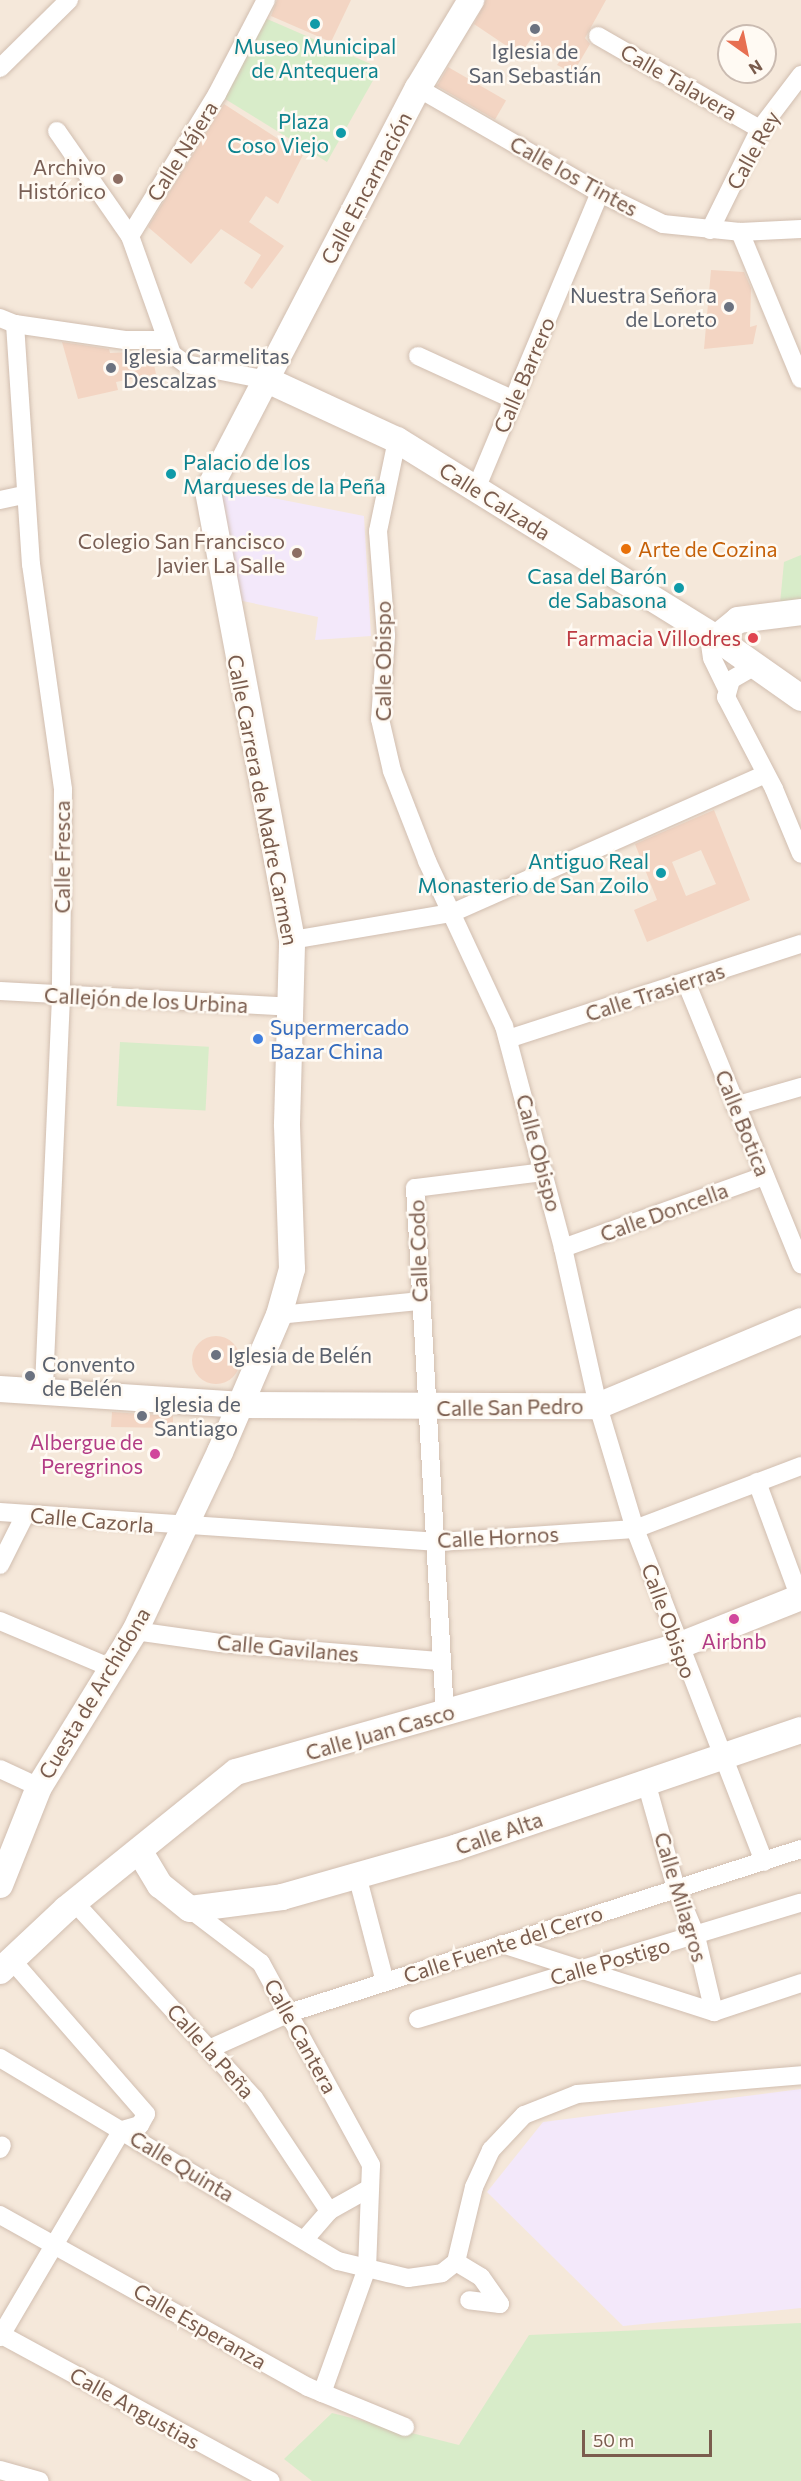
<!DOCTYPE html>
<meta charset="utf-8">
<style>
body{margin:0}
#map{position:relative;width:801px;height:2481px;overflow:hidden;background:#fdf6ec;font-family:Commissioner,sans-serif}
div>[style]{position:absolute}
.residential>*{inset:0;background:#f5e8da}
.education>*{inset:0;background:#f3e8fa}
.green>*{inset:0;background:#d8ecc9;transform-origin:0 0}
.building>*{inset:0;background:#f3d5c3;transform-origin:0 0}
.round{border-radius:50%}
.roads{filter:drop-shadow(0 0 2px #d1beb0) drop-shadow(0 0 2px #d1beb0)}
.street>*{height:18px;margin:-9px;padding:0 9px;transform-origin:9px;border-radius:9px;background:#fff}
.secondary>*{height:26px;margin:-13px;padding:0 13px;transform-origin:13px;border-radius:13px;background:#fff}
.dots>*{width:16px;height:16px;translate:-50% -50%;box-sizing:border-box;border:3px solid #fffaf3;border-radius:50%}
span{translate:-50% -50%;white-space:nowrap;text-align:center;line-height:1.15;-webkit-text-stroke:5px #fffaf3;paint-order:stroke}
.culture-label{font-size:21px;color:#0d838f}
.right{translate:-100% -50%;text-align:right}
.left{translate:0 -50%;text-align:left}
.worship-label{font-size:21px;color:#5b616d}
.street-label{font-size:21px;color:#7a5c4d}
.education-label{font-size:21px;color:#785e54}
.food-label{font-size:21px;color:#c56008}
.health-label{font-size:21px;color:#be3a42}
.shop-label{font-size:21px;color:#366cbe}
.hotel-label{font-size:21px;color:#b23c85}
.north{position:absolute;left:717px;top:24px;width:60px;height:60px;box-sizing:border-box;background:#fffaf3;border:2px solid #cabbb1;border-radius:50%;rotate:147deg;font-size:16px;font-weight:700;line-height:24px;text-align:center;color:#7a5c4d}
.north::after{content:'';display:block;margin:auto;width:21px;height:27px;background:#e76f51;clip-path:polygon(50% 0,100% 100%,50% 72%,0 100%)}
.scale{position:absolute;left:582px;top:2430px;width:130px;height:27px;box-sizing:border-box;border:3px solid #7a5c4d;border-top:0;padding-left:8px;font-size:18px;line-height:21px;white-space:nowrap;color:#7a5c4d;-webkit-text-stroke:4px #fffaf3;paint-order:stroke}
</style>
<div id="map">
<div class="residential">
<i style="clip-path:polygon(evenodd,0 0,801px 0,801px 2481px,0 2481px,0 0,729px 36px,765px 36px,765px 72px,729px 72px,729px 36px)"></i>
</div>
<div class="education">
<i style="clip-path:polygon(223px 488px,364px 516px,371px 636px,315px 640px,318px 617px,238px 600px,218px 501px)"></i>
<i style="clip-path:polygon(801px 2089px,801px 2308px,623px 2326px,487px 2192px,543px 2122px)"></i>
</div>
<div class="green">
<i style="clip-path:polygon(258px 15px,380px 68px,327px 162px,217px 94px)"></i>
<i style="clip-path:polygon(801px 555px,801px 612px,779px 614px,784px 562px)"></i>
<i style="left:120px;top:1042px;width:89px;height:64px;rotate:3deg"></i>
<i style="clip-path:polygon(801px 2323px,801px 2481px,312px 2481px,284px 2459px,332px 2413px,459px 2445px,529px 2335px)"></i>
</div>
<div class="building">
<i style="clip-path:polygon(277px 0,351px 0,331px 42px,271px 16px)"></i>
<i style="clip-path:polygon(486px 0,606px 0,585px 38px,590px 44px,573px 73px,557px 65px,561px 59px,531px 39px,520px 55px,474px 24px)"></i>
<i style="left:448px;top:67px;width:67px;height:22px;rotate:30deg"></i>
<i style="clip-path:polygon(224px 104px,303px 155px,278px 204px,266px 196px,249px 222px,284px 246px,252px 289px,244px 283px,261px 255px,221px 229px,191px 264px,148px 227px)"></i>
<i style="clip-path:polygon(711px 270px,744px 272px,751px 288px,750px 327px,757px 325px,753px 344px,704px 349px)"></i>
<i style="clip-path:polygon(62px 342px,109px 349px,110px 353px,151px 351px,156px 374px,116px 382px,118px 390px,78px 399px)"></i>
<i style="clip-path:polygon(evenodd,714px 810px,750px 900px,647px 942px,634px 910px,657px 900px,635px 844px,714px 810px,701px 850px,716px 884px,686px 896px,672px 862px,701px 850px)"></i>
<i class="round" style="left:192px;top:1336px;width:48px;height:48px"></i>
<i style="clip-path:polygon(112px 1412px,173px 1416px,173px 1428px,111px 1427px)"></i>
</div>
<div class="roads">
<div class="street">
<i style="left:598px;top:36px;width:187px;rotate:29.9deg"></i>
<i style="left:0;top:68px;width:97px;rotate:-44.6deg"></i>
<i style="left:418px;top:88px;width:210px;rotate:30deg"></i>
<i style="left:600px;top:193px;width:70px;rotate:26.2deg"></i>
<i style="left:663px;top:224px;width:77px;rotate:5.9deg"></i>
<i style="left:740px;top:232px;width:61px;rotate:-2.8deg"></i>
<i style="left:57px;top:131px;width:128px;rotate:55.2deg"></i>
<i style="left:130px;top:236px;width:125px;rotate:70.4deg"></i>
<i style="left:172px;top:354px;width:17px;rotate:36deg"></i>
<i style="left:186px;top:364px;width:83px;rotate:11.2deg"></i>
<i style="left:710px;top:230px;width:113px;rotate:-63.7deg"></i>
<i style="left:760px;top:129px;width:68px;rotate:-52.8deg"></i>
<i style="left:740px;top:232px;width:159px;rotate:67.5deg"></i>
<i style="left:130px;top:236px;width:167px;rotate:-58.5deg"></i>
<i style="left:217px;top:94px;width:106px;rotate:-62.5deg"></i>
<i style="left:0;top:318px;width:16px;rotate:22deg"></i>
<i style="left:15px;top:324px;width:111px;rotate:8.3deg"></i>
<i style="left:125px;top:340px;width:39px"></i>
<i style="left:15px;top:324px;width:241px;rotate:86.2deg"></i>
<i style="left:31px;top:564px;width:228px;rotate:81.9deg"></i>
<i style="left:63px;top:790px;width:207px;rotate:90.6deg"></i>
<i style="left:61px;top:997px;width:395px;rotate:92.5deg"></i>
<i style="left:418px;top:356px;width:106px;rotate:24.6deg"></i>
<i style="left:397px;top:440px;width:93px;rotate:101.8deg"></i>
<i style="left:378px;top:531px;width:105px;rotate:85.6deg"></i>
<i style="left:386px;top:636px;width:83px;rotate:94.1deg"></i>
<i style="left:380px;top:719px;width:53px;rotate:77deg"></i>
<i style="left:392px;top:771px;width:97px;rotate:68.7deg"></i>
<i style="left:427px;top:861px;width:182px;rotate:65deg"></i>
<i style="left:504px;top:1026px;width:230px;rotate:75.1deg"></i>
<i style="left:563px;top:1248px;width:162px;rotate:77.5deg"></i>
<i style="left:598px;top:1406px;width:128px;rotate:73.3deg"></i>
<i style="left:635px;top:1529px;width:357px;rotate:68.8deg"></i>
<i style="left:476px;top:489px;width:321px;rotate:-67.3deg"></i>
<i style="left:0;top:500px;width:25px;rotate:-12deg"></i>
<i style="left:716px;top:638px;width:8px;rotate:135deg"></i>
<i style="left:710px;top:644px;width:14px;rotate:82deg"></i>
<i style="left:712px;top:658px;width:32px;rotate:64deg"></i>
<i style="left:755px;top:666px;width:28px;rotate:150deg"></i>
<i style="left:731px;top:680px;width:18px;rotate:106deg"></i>
<i style="left:726px;top:697px;width:104px;rotate:62.4deg"></i>
<i style="left:774px;top:789px;width:70px;rotate:67.4deg"></i>
<i style="left:292px;top:940px;width:162px;rotate:-9.6deg"></i>
<i style="left:452px;top:913px;width:340px;rotate:-23.9deg"></i>
<i style="left:686px;top:982px;width:305px;rotate:67.8deg"></i>
<i style="left:0;top:991px;width:291px;rotate:3.1deg"></i>
<i style="left:508px;top:1039px;width:308px;rotate:-18deg"></i>
<i style="left:735px;top:1106px;width:69px;rotate:-16.1deg"></i>
<i style="left:563px;top:1248px;width:214px;rotate:-19.7deg"></i>
<i style="left:279px;top:1315px;width:141px;rotate:-5.7deg"></i>
<i style="left:757px;top:1482px;width:127px;rotate:69.7deg"></i>
<i style="left:0;top:1512px;width:440px;rotate:3.9deg"></i>
<i style="left:439px;top:1542px;width:196px;rotate:-3.8deg"></i>
<i style="left:635px;top:1529px;width:178px;rotate:-20.8deg"></i>
<i style="left:0;top:1565px;width:56px;rotate:-63.4deg"></i>
<i style="left:0;top:1621px;width:121px;rotate:22.9deg"></i>
<i style="left:135px;top:1631px;width:86px;rotate:8deg"></i>
<i style="left:220px;top:1643px;width:222px;rotate:4.7deg"></i>
<i style="left:445px;top:1714px;width:527px;rotate:-93.26deg"></i>
<i style="left:415px;top:1188px;width:130px;rotate:-7.1deg"></i>
<i style="left:0;top:1769px;width:43px;rotate:24.8deg"></i>
<i style="left:646px;top:1782px;width:110px;rotate:74.2deg"></i>
<i style="left:676px;top:1888px;width:52px;rotate:67.4deg"></i>
<i style="left:696px;top:1936px;width:78px;rotate:76.7deg"></i>
<i style="left:358px;top:1879px;width:106px;rotate:75.3deg"></i>
<i style="left:76px;top:1904px;width:263px;rotate:47.5deg"></i>
<i style="left:254px;top:2098px;width:136px;rotate:56.4deg"></i>
<i style="left:190px;top:1909px;width:89px;rotate:37.3deg"></i>
<i style="left:261px;top:1963px;width:230px;rotate:61.4deg"></i>
<i style="left:371px;top:2165px;width:103px;rotate:92.2deg"></i>
<i style="left:367px;top:2268px;width:133px;rotate:109.8deg"></i>
<i style="left:502px;top:1944px;width:223px;rotate:17.8deg"></i>
<i style="left:714px;top:2012px;width:92px;rotate:-18.4deg"></i>
<i style="left:10px;top:1958px;width:207px;rotate:48.9deg"></i>
<i style="left:146px;top:2114px;width:13px;rotate:119deg"></i>
<i style="left:140px;top:2125px;width:19px;rotate:164deg"></i>
<i style="left:418px;top:2019px;width:400px;rotate:-16.9deg"></i>
<i style="left:209px;top:2049px;width:88px;rotate:-24.2deg"></i>
<i style="left:289px;top:2013px;width:538px;rotate:-17.76deg"></i>
<i style="left:0;top:2058px;width:394px;rotate:31deg"></i>
<i style="left:338px;top:2261px;width:72px;rotate:13.7deg"></i>
<i style="left:408px;top:2278px;width:34px;rotate:-8deg"></i>
<i style="left:442px;top:2273px;width:18px;rotate:-38deg"></i>
<i style="left:456px;top:2262px;width:77px;rotate:-76.5deg"></i>
<i style="left:474px;top:2187px;width:41px;rotate:-65.3deg"></i>
<i style="left:491px;top:2150px;width:48px;rotate:-46.7deg"></i>
<i style="left:524px;top:2115px;width:57px;rotate:-21.6deg"></i>
<i style="left:577px;top:2094px;width:225px;rotate:-4.8deg"></i>
<i style="left:0;top:2149px;width:4px;rotate:-63deg"></i>
<i style="left:0;top:2215px;width:353px;rotate:29.2deg"></i>
<i style="left:308px;top:2387px;width:105px;rotate:22.4deg"></i>
<i style="left:304px;top:2240px;width:38px;rotate:-49deg"></i>
<i style="left:329px;top:2211px;width:47px;rotate:-29.3deg"></i>
<i style="left:456px;top:2262px;width:29px;rotate:31deg"></i>
<i style="left:481px;top:2277px;width:33px;rotate:55deg"></i>
<i style="left:500px;top:2304px;width:31px;rotate:-173deg"></i>
<i style="left:0;top:2334px;width:308px;rotate:28.5deg"></i>
<i style="left:0;top:2337px;width:240px;rotate:-59.5deg"></i>
<i style="left:0;top:2470px;width:41px;rotate:15.4deg"></i>
</div>
<div class="secondary">
<i style="left:267px;top:380px;width:143px;rotate:24.8deg"></i>
<i style="left:397px;top:440px;width:375px;rotate:31.8deg"></i>
<i style="left:716px;top:638px;width:104px;rotate:35.2deg"></i>
<i style="left:716px;top:638px;width:28px;rotate:-39deg"></i>
<i style="left:738px;top:620px;width:64px;rotate:-7.2deg"></i>
<i style="left:0;top:1389px;width:239px;rotate:3.8deg"></i>
<i style="left:238px;top:1405px;width:360px;rotate:0.2deg"></i>
<i style="left:598px;top:1406px;width:220px;rotate:-22.7deg"></i>
<i style="left:140px;top:1852px;width:39px;rotate:59deg"></i>
<i style="left:160px;top:1885px;width:38px;rotate:39deg"></i>
<i style="left:190px;top:1909px;width:93px;rotate:-7.4deg"></i>
<i style="left:282px;top:1897px;width:182px;rotate:-15.9deg"></i>
<i style="left:457px;top:1847px;width:363px;rotate:-18.8deg"></i>
<i style="left:0;top:1885px;width:105px;rotate:-68.3deg"></i>
<i style="left:39px;top:1787px;width:183px;rotate:-58.4deg"></i>
<i style="left:135px;top:1631px;width:198px;rotate:-64.6deg"></i>
<i style="left:220px;top:1452px;width:149px;rotate:-66.7deg"></i>
<i style="left:279px;top:1315px;width:48px;rotate:-74.2deg"></i>
<i style="left:292px;top:1269px;width:145px;rotate:-92deg"></i>
<i style="left:287px;top:1124px;width:184px;rotate:-88.4deg"></i>
<i style="left:292px;top:940px;width:457px;rotate:-100.6deg"></i>
<i style="left:208px;top:491px;width:454px;rotate:-62.5deg"></i>
<i style="left:418px;top:88px;width:103px;rotate:-58.9deg"></i>
<i style="left:0;top:1971px;width:91px;rotate:-43.2deg"></i>
<i style="left:66px;top:1909px;width:218px;rotate:-38.9deg"></i>
<i style="left:236px;top:1772px;width:460px;rotate:-15.9deg"></i>
<i style="left:678px;top:1646px;width:132px;rotate:-21.7deg"></i>
</div>
</div>
<div class="dots">
<i style="left:315px;top:24px;background:#0f9aa8"></i>
<i style="left:535px;top:29px;background:#6b7280"></i>
<i style="left:341px;top:133px;background:#0f9aa8"></i>
<i style="left:118px;top:179px;background:#8d6e63"></i>
<i style="left:729px;top:307px;background:#6b7280"></i>
<i style="left:111px;top:368px;background:#6b7280"></i>
<i style="left:171px;top:474px;background:#0f9aa8"></i>
<i style="left:626px;top:549px;background:#e8710a"></i>
<i style="left:297px;top:553px;background:#8d6e63"></i>
<i style="left:679px;top:588px;background:#0f9aa8"></i>
<i style="left:753px;top:638px;background:#e0444e"></i>
<i style="left:661px;top:873px;background:#0f9aa8"></i>
<i style="left:258px;top:1039px;background:#3f7fe0"></i>
<i style="left:216px;top:1355px;background:#6b7280"></i>
<i style="left:30px;top:1376px;background:#6b7280"></i>
<i style="left:142px;top:1416px;background:#6b7280"></i>
<i style="left:155px;top:1454px;background:#d1479c"></i>
<i style="left:734px;top:1619px;background:#d1479c"></i>
</div>
<div class="culture-label">
<span style="left:315px;top:58px">Museo Municipal<br>de Antequera</span>
<span class="right" style="left:329px;top:133px">Plaza<br>Coso Viejo</span>
<span class="left" style="left:183px;top:474px">Palacio de los<br>Marqueses de la Peña</span>
<span class="right" style="left:667px;top:588px">Casa del Barón<br>de Sabasona</span>
<span class="right" style="left:649px;top:873px">Antiguo Real<br>Monasterio de San Zoilo</span>
</div>
<div class="worship-label">
<span style="left:535px;top:63px">Iglesia de<br>San Sebastián</span>
<span class="right" style="left:717px;top:307px">Nuestra Señora<br>de Loreto</span>
<span class="left" style="left:123px;top:368px">Iglesia Carmelitas<br>Descalzas</span>
<span class="left" style="left:228px;top:1355px">Iglesia de Belén</span>
<span class="left" style="left:42px;top:1376px">Convento<br>de Belén</span>
<span class="left" style="left:154px;top:1416px">Iglesia de<br>Santiago</span>
</div>
<div class="street-label">
<span style="left:679px;top:82px;rotate:30deg">Calle Talavera</span>
<span style="left:753px;top:150px;rotate:-61deg">Calle Rey</span>
<span style="left:182px;top:151px;rotate:-58deg">Calle Nájera</span>
<span style="left:574px;top:176px;rotate:29deg">Calle los Tintes</span>
<span style="left:366px;top:188px;rotate:-62deg">Calle Encarnación</span>
<span style="left:524px;top:375px;rotate:-67deg">Calle Barrero</span>
<span style="left:495px;top:501px;rotate:32deg">Calle Calzada</span>
<span style="left:383px;top:661px;rotate:-90deg">Calle Obispo</span>
<span style="left:263px;top:800px;rotate:79deg">Calle Carrera de Madre Carmen</span>
<span style="left:62px;top:857px;rotate:-90deg">Calle Fresca</span>
<span style="left:655px;top:992px;rotate:-18deg">Calle Trasierras</span>
<span style="left:146px;top:1000px;rotate:3deg">Callejón de los Urbina</span>
<span style="left:743px;top:1123px;rotate:68deg">Calle Botica</span>
<span style="left:539px;top:1153px;rotate:75deg">Calle Obispo</span>
<span style="left:664px;top:1212px;rotate:-20deg">Calle Doncella</span>
<span style="left:418px;top:1251px;rotate:-92deg">Calle Codo</span>
<span style="left:510px;top:1407px;rotate:-1deg">Calle San Pedro</span>
<span style="left:92px;top:1520px;rotate:5deg">Calle Cazorla</span>
<span style="left:498px;top:1537px;rotate:-3deg">Calle Hornos</span>
<span style="left:669px;top:1621px;rotate:70deg">Calle Obispo</span>
<span style="left:288px;top:1648px;rotate:5deg">Calle Gavilanes</span>
<span style="left:94px;top:1693px;rotate:-59deg">Cuesta de Archidona</span>
<span style="left:380px;top:1732px;rotate:-16deg">Calle Juan Casco</span>
<span style="left:499px;top:1833px;rotate:-19deg">Calle Alta</span>
<span style="left:681px;top:1897px;rotate:73deg">Calle Milagros</span>
<span style="left:503px;top:1944px;rotate:-18deg">Calle Fuente del Cerro</span>
<span style="left:610px;top:1961px;rotate:-16deg">Calle Postigo</span>
<span style="left:301px;top:2036px;rotate:61deg">Calle Cantera</span>
<span style="left:211px;top:2051px;rotate:48deg">Calle la Peña</span>
<span style="left:182px;top:2166px;rotate:31deg">Calle Quinta</span>
<span style="left:200px;top:2326px;rotate:30deg">Calle Esperanza</span>
<span style="left:135px;top:2408px;rotate:29deg">Calle Angustias</span>
</div>
<div class="education-label">
<span class="right" style="left:106px;top:179px">Archivo<br>Histórico</span>
<span class="right" style="left:285px;top:553px">Colegio San Francisco<br>Javier La Salle</span>
</div>
<div class="food-label">
<span class="left" style="left:638px;top:549px">Arte de Cozina</span>
</div>
<div class="health-label">
<span class="right" style="left:741px;top:638px">Farmacia Villodres</span>
</div>
<div class="shop-label">
<span class="left" style="left:270px;top:1039px">Supermercado<br>Bazar China</span>
</div>
<div class="hotel-label">
<span class="right" style="left:143px;top:1454px">Albergue de<br>Peregrinos</span>
<span style="left:734px;top:1641px">Airbnb</span>
</div>
<div class="north">N</div>
<div class="scale">50 m</div>
</div>
